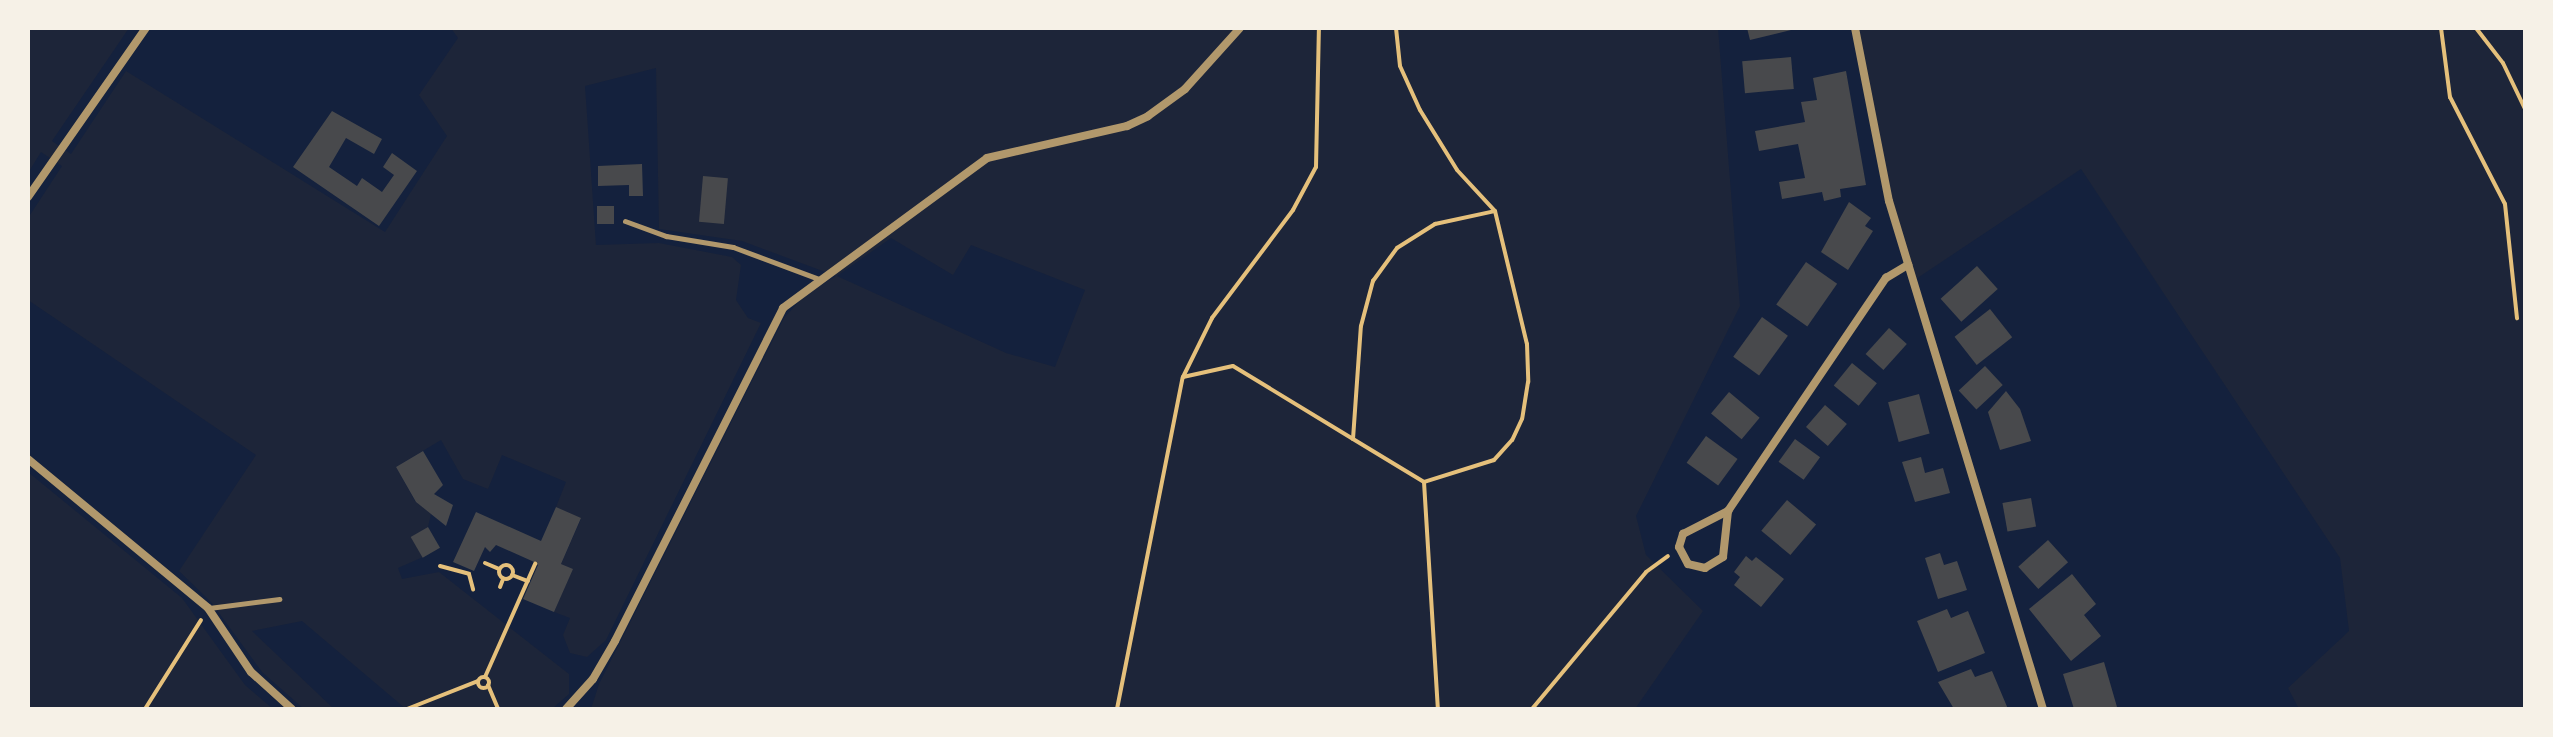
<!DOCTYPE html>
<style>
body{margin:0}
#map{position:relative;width:2553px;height:737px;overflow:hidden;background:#14213d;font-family:"Source Sans 3",sans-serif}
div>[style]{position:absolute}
.green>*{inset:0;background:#1d2539}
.building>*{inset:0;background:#48494c;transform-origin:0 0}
.path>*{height:4px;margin:-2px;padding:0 2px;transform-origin:2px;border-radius:2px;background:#e5c07b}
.path>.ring{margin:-2px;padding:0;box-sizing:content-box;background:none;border:4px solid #e5c07b;border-radius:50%}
.service>*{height:5px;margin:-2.5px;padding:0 2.5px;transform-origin:2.5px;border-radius:2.5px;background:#b1986c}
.minor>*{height:8px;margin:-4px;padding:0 4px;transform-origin:4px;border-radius:4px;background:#b1986c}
span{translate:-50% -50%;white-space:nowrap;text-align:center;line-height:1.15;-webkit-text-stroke:6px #f6f1e7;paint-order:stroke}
.frame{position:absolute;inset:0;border:30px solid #f6f1e7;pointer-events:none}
</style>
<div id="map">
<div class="green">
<i style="clip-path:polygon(evenodd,28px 28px,129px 28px,52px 141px,71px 154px,126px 71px,385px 232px,447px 136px,419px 95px,458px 38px,451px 28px,1718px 28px,1740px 306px,1636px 516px,1646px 555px,1703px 611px,1635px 709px,591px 709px,599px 684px,784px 318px,806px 294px,836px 276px,742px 241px,659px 229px,656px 68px,585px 86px,596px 245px,659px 243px,732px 257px,741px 265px,736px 300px,748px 318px,761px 323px,606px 640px,587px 657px,570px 653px,563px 635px,570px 618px,554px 612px,572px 569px,561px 564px,581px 519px,556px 507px,566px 482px,502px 455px,488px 489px,463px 479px,441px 440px,396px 467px,415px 501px,431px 514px,428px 527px,412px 537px,423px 557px,398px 568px,402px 579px,439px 572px,569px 674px,569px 694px,552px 709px,406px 709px,302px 621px,252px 631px,334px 709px,304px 709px,262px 672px,211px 602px,179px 571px,256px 455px,28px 300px,28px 218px,62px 166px,41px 152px,28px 173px,28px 28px,891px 238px,953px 275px,971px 245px,1085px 290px,1055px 367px,1006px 353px,837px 276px,891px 238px)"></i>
<i style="clip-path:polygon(1855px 28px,2525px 28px,2525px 709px,2299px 709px,2288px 688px,2349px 631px,2340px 558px,2081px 169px,1913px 281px,1889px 201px)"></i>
<i style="clip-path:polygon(28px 472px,182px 598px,245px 685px,273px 709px,28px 709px)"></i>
</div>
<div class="building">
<i style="clip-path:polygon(1747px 28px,1794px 28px,1795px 29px,1750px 40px)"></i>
<i style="left:1791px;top:57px;width:32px;height:49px;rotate:85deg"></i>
<i style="clip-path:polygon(1846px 71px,1866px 185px,1840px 189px,1841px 197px,1824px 201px,1822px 192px,1782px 199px,1779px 182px,1805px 178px,1798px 144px,1759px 151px,1755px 131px,1805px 122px,1801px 102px,1817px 100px,1813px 78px)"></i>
<i style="clip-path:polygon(332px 111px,382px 139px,374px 154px,346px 138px,329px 167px,357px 186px,362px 178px,382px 192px,394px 175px,383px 167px,392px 153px,417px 171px,379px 226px,293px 167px)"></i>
<i style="clip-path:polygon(642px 164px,643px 196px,629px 196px,629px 185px,598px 186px,598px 166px)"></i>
<i style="left:703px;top:176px;width:25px;height:46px;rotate:5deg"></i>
<i style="clip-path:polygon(1849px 202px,1871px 218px,1865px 226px,1873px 231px,1848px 270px,1821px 252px)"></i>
<i style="left:597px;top:206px;width:17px;height:18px"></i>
<i style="left:1806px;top:262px;width:38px;height:52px;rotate:35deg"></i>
<i style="left:1977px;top:266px;width:31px;height:49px;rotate:48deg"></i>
<i style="left:1990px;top:309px;width:36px;height:45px;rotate:52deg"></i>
<i style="left:1762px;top:317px;width:32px;height:49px;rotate:36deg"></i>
<i style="left:1889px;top:328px;width:24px;height:35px;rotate:42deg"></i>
<i style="left:1852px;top:363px;width:32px;height:29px;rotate:39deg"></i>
<i style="left:1985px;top:366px;width:26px;height:36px;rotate:47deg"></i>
<i style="clip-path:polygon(2006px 391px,2020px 409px,2031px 441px,2000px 450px,1988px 412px)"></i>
<i style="left:1729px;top:392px;width:40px;height:28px;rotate:40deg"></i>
<i style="left:1919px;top:394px;width:41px;height:32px;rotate:75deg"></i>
<i style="left:1825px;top:405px;width:29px;height:29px;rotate:41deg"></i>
<i style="left:1706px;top:436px;width:39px;height:33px;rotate:36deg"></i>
<i style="left:1795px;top:439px;width:31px;height:28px;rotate:36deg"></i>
<i style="clip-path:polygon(423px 451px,443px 485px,434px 494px,453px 505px,446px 526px,416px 502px,396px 467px)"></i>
<i style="clip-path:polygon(1921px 457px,1925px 473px,1943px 468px,1950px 493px,1915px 502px,1902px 462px)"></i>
<i style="left:2031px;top:498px;width:29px;height:29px;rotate:80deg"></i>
<i style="left:1787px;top:500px;width:38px;height:40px;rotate:40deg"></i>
<i style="clip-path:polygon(556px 507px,581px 518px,561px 564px,573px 569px,554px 612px,523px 599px,538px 565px,532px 561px,496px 545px,490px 552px,485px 547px,474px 571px,453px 562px,476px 512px,541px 541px)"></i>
<i style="left:428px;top:527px;width:24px;height:20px;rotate:60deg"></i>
<i style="left:2048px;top:540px;width:30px;height:40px;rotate:48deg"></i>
<i style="clip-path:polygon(1940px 553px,1944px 565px,1957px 561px,1967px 590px,1938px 599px,1925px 558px)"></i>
<i style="clip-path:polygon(1746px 556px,1752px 561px,1756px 557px,1784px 579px,1761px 607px,1734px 585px,1740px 577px,1734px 572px)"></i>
<i style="clip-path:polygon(2072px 574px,2096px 604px,2084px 615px,2101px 636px,2071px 661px,2029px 609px)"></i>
<i style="clip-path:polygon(1947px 609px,1951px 618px,1968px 611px,1985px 653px,1938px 672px,1917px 621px)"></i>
<i style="clip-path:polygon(2104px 662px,2117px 707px,2074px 709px,2063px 674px)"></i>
<i style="clip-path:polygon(1971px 669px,1975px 677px,1992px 671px,2008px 709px,1954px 709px,1938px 682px)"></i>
</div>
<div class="path">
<i style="left:1396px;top:28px;width:38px;rotate:84deg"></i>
<i style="left:1400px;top:66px;width:48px;rotate:65.6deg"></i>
<i style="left:1420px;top:110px;width:70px;rotate:58.3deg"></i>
<i style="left:1457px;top:170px;width:56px;rotate:47.2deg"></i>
<i style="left:1495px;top:211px;width:137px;rotate:76.5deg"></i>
<i style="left:1527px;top:344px;width:38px;rotate:88deg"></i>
<i style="left:1528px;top:382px;width:37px;rotate:99deg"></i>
<i style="left:1522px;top:419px;width:23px;rotate:115deg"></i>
<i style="left:1512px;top:440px;width:27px;rotate:132deg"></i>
<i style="left:1494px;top:460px;width:73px;rotate:162.6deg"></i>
<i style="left:1424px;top:482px;width:83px;rotate:-148.8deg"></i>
<i style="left:1353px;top:439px;width:113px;rotate:-86deg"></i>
<i style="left:1361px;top:326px;width:47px;rotate:-75.1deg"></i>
<i style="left:1373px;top:281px;width:41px;rotate:-54deg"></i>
<i style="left:1397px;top:248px;width:45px;rotate:-32.3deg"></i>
<i style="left:1435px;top:224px;width:61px;rotate:-12.2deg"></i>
<i style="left:2441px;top:28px;width:70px;rotate:82.6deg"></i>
<i style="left:2450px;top:97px;width:120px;rotate:62.8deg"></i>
<i style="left:2505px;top:204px;width:115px;rotate:84deg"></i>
<i style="left:2476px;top:28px;width:44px;rotate:52.4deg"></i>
<i style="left:2503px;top:63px;width:51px;rotate:64.4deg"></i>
<i style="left:1183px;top:377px;width:51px;rotate:-12.4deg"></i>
<i style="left:1233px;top:366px;width:140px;rotate:31.3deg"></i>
<i style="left:1424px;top:482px;width:227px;rotate:86.5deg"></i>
<i style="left:485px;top:563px;width:15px;rotate:23deg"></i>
<i class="ring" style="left:499px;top:565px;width:10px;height:10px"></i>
<i style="left:440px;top:566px;width:30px;rotate:15deg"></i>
<i style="left:469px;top:574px;width:16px;rotate:75deg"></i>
<i style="left:512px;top:575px;width:17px;rotate:21deg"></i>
<i style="left:500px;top:587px;width:9px;rotate:-69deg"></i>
<i class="ring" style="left:477.5px;top:676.5px;width:7px;height:7px"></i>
<i style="left:485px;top:677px;width:124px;rotate:-66.1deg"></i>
<i style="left:488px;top:685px;width:26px;rotate:67deg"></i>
<i style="left:145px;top:709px;width:105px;rotate:-57.8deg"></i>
<i style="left:407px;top:709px;width:76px;rotate:-21.5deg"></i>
<i style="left:1117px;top:709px;width:338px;rotate:-78.8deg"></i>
<i style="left:1183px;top:377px;width:66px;rotate:-63.8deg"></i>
<i style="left:1212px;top:318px;width:135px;rotate:-53.1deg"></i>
<i style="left:1293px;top:210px;width:49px;rotate:-61.9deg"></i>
<i style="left:1316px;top:167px;width:139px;rotate:-88.8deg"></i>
<i style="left:1532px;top:709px;width:178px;rotate:-50.2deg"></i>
<i style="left:1646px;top:572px;width:27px;rotate:-36deg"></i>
</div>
<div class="service">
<i style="left:625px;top:221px;width:44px;rotate:20.1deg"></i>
<i style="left:666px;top:236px;width:68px;rotate:9.3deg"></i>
<i style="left:733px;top:247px;width:92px;rotate:20.4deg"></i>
<i style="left:209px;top:608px;width:71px;rotate:-7.3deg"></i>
</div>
<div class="minor">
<i style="left:1855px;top:28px;width:176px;rotate:78.9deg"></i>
<i style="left:1889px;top:201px;width:531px;rotate:73.14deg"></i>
<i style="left:28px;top:197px;width:206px;rotate:-55.1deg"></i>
<i style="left:28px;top:459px;width:234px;rotate:39.6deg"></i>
<i style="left:208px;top:608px;width:77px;rotate:56.1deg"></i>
<i style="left:251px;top:672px;width:55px;rotate:42.1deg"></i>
<i style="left:1728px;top:511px;width:46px;rotate:96.2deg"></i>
<i style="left:1723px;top:557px;width:21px;rotate:149deg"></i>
<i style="left:1705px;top:568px;width:17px;rotate:-167deg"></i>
<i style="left:1688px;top:564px;width:19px;rotate:-118deg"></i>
<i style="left:1679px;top:547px;width:14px;rotate:-73deg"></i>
<i style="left:1683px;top:534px;width:51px;rotate:-27.1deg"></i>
<i style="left:1728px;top:511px;width:282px;rotate:-55.9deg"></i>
<i style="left:1886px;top:278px;width:26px;rotate:-31deg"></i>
<i style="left:566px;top:709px;width:40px;rotate:-48deg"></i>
<i style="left:593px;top:679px;width:44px;rotate:-59.9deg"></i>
<i style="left:615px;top:641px;width:373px;rotate:-63.2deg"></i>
<i style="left:783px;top:308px;width:253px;rotate:-36.3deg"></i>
<i style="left:987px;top:158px;width:144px;rotate:-12.9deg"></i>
<i style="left:1127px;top:126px;width:23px;rotate:-25deg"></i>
<i style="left:1148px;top:116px;width:46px;rotate:-36.1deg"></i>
<i style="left:1185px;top:89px;width:82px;rotate:-48deg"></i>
</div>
<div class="frame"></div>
</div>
